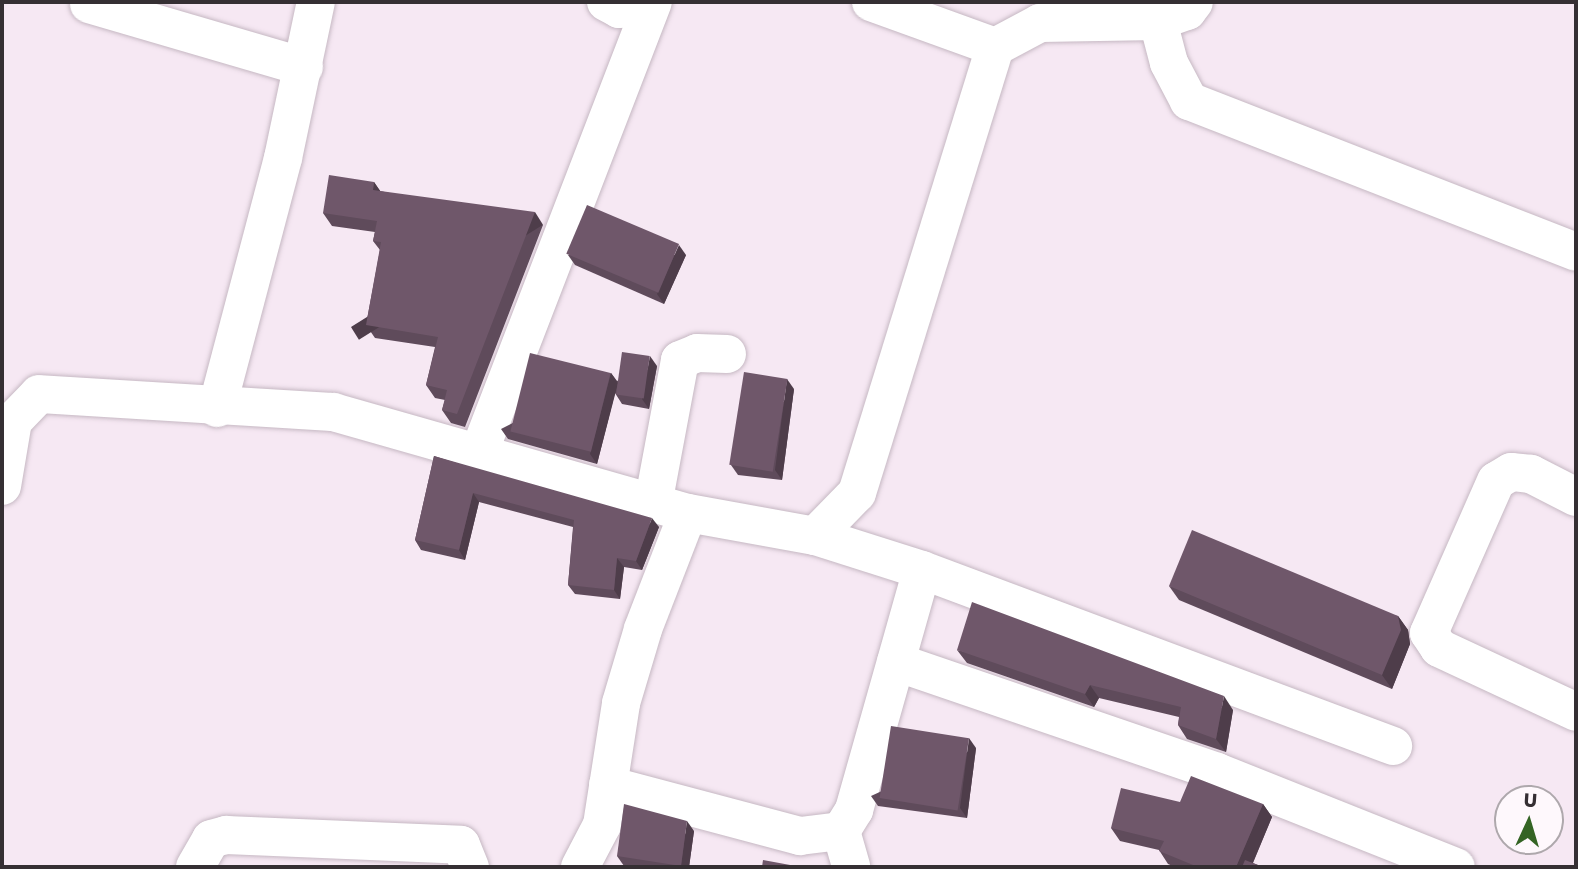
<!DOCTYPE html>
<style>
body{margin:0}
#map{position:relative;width:1578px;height:869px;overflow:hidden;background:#f6e8f3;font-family:Poppins,sans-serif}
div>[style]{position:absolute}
.roads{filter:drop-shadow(0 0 2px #c6b8c3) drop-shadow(0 0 2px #c6b8c3)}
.minor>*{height:38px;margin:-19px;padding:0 19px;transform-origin:19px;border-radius:19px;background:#fff}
.wall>*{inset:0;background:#5f4b5b}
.shaded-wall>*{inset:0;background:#4e3d4a;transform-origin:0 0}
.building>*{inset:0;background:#6f576a;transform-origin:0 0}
span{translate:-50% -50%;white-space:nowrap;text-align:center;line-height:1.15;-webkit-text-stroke:7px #fef8fc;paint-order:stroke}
.frame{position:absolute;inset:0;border:4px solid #352f33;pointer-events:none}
.north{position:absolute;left:1494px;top:785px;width:70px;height:70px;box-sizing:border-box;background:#fef8fc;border:2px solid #aea8ac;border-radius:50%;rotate:4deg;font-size:19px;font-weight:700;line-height:28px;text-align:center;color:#352f33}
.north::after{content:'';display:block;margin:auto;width:24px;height:32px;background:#346424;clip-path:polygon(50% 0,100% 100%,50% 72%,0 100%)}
</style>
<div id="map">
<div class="roads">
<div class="minor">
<i style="left:606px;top:2px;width:15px;rotate:28deg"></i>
<i style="left:619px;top:9px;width:34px;rotate:-12deg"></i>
<i style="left:871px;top:2px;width:132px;rotate:19.9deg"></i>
<i style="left:89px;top:4px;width:224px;rotate:16.3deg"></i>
<i style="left:1158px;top:21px;width:43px;rotate:75.3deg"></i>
<i style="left:1169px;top:63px;width:43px;rotate:62.2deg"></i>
<i style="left:1189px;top:101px;width:415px;rotate:21.3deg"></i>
<i style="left:217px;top:408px;width:259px;rotate:-75.2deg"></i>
<i style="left:283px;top:158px;width:159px;rotate:-78.1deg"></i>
<i style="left:480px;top:450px;width:480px;rotate:-68.9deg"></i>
<i style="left:2px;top:486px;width:66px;rotate:-80.4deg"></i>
<i style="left:13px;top:421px;width:37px;rotate:-46deg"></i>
<i style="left:39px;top:394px;width:295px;rotate:3.5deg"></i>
<i style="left:333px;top:412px;width:369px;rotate:15.9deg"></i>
<i style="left:688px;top:513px;width:129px;rotate:10.3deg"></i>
<i style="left:815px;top:536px;width:60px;rotate:-45.7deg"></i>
<i style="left:857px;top:493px;width:467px;rotate:-72.8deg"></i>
<i style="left:995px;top:47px;width:51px;rotate:-28.1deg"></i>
<i style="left:1040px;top:23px;width:118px;rotate:-1deg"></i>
<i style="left:1158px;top:21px;width:31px;rotate:-19deg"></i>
<i style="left:1187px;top:11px;width:11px;rotate:-52deg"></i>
<i style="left:1576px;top:497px;width:51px;rotate:-152.9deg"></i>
<i style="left:1531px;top:474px;width:20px;rotate:-174deg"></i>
<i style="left:1511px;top:472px;width:17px;rotate:149deg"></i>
<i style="left:1496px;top:481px;width:166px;rotate:113.8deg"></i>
<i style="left:1429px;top:633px;width:18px;rotate:56deg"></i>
<i style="left:1439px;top:648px;width:151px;rotate:25deg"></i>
<i style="left:654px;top:499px;width:141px;rotate:-79.4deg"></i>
<i style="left:680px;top:360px;width:18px;rotate:-22deg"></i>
<i style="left:697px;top:353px;width:30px;rotate:2deg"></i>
<i style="left:815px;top:536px;width:112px;rotate:17.6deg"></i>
<i style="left:922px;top:570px;width:503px;rotate:20.49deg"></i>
<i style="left:896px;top:662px;width:339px;rotate:18.9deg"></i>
<i style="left:1217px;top:772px;width:257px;rotate:21.7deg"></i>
<i style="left:608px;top:785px;width:199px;rotate:14.9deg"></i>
<i style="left:800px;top:836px;width:41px;rotate:-7deg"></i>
<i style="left:841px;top:831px;width:25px;rotate:-58deg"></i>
<i style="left:854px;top:810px;width:249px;rotate:-74.2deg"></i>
<i style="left:841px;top:831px;width:37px;rotate:74deg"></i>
<i style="left:195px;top:867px;width:32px;rotate:-60deg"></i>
<i style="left:211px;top:839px;width:16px;rotate:-15deg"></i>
<i style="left:226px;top:835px;width:235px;rotate:2.4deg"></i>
<i style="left:461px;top:845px;width:24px;rotate:68deg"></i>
<i style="left:580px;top:867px;width:47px;rotate:-62.4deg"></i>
<i style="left:602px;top:825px;width:123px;rotate:-81.1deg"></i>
<i style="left:621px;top:703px;width:77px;rotate:-73.4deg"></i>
<i style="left:643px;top:629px;width:124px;rotate:-68.8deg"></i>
</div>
</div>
<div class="wall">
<i style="clip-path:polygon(374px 182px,380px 191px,543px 225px,465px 427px,451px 423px,442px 410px,445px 400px,435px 398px,426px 385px,435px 347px,375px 338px,366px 325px,380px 250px,373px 241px,375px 232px,332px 226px,323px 213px)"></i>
<i style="clip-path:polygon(568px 255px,686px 255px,664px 304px,575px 265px)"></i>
<i style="clip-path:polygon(657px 366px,649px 409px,622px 404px,615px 393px,597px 464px,508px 439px,501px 429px,611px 373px,617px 381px)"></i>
<i style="clip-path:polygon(794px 389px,782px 480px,738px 475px,731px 465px)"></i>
<i style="clip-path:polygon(434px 456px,659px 527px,642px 570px,624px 567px,620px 599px,575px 594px,568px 585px,573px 527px,479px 502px,465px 560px,421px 550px,415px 540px)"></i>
<i style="clip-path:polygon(1169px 586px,1398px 616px,1408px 630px,1410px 644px,1392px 689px,1179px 600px)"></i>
<i style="clip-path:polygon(957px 650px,1233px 710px,1226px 752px,1187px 739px,1178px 725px,1179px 717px,1099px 698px,1094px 707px,967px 663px)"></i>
<i style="clip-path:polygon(976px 748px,967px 818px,878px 806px,871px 796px)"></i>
<i style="clip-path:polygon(1180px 802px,1263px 804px,1272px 817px,1253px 863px,1263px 867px,1175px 867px,1168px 864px,1159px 850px,1120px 841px,1111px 828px)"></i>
<i style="clip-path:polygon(694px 831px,689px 867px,632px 867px,624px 866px,617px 856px)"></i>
</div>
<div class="shaded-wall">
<i style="clip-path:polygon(374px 182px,383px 195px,373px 190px)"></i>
<i style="left:535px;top:212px;width:15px;height:217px;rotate:58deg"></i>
<i style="clip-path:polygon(679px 245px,686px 255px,664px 304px,657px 294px)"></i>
<i style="clip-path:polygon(650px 356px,657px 366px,649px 409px,642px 399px)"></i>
<i style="clip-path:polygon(611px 373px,618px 383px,597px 464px,590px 454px)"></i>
<i style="clip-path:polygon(787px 379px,794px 389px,782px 480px,775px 470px)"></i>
<i style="clip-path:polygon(473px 493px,479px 502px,465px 560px,459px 550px)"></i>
<i style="clip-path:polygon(652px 518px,659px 527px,642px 570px,636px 561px)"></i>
<i style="clip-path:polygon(617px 558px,624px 567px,620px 599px,614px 590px)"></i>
<i style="clip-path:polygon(1398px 616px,1408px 630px,1410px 644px,1392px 689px,1382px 675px)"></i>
<i style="clip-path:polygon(1090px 685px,1099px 698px,1094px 707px,1085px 694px)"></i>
<i style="clip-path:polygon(1224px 696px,1233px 710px,1226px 752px,1216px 739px)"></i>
<i style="clip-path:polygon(969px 738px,976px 748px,967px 818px,960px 808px)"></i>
<i style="clip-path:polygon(1263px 804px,1272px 817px,1251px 867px,1236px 867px)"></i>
<i style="clip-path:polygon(687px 821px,694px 831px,689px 867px,682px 867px,681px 866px)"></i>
</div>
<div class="building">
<i style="clip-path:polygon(329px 175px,374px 182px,373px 190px,535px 212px,457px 414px,442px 410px,447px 390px,426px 385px,438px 337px,366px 325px,381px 242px,373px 241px,377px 221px,323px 213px)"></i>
<i style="left:587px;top:205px;width:100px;height:53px;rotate:23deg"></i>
<i style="left:622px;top:352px;width:28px;height:43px;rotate:8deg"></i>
<i style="left:530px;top:353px;width:83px;height:81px;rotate:14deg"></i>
<i style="left:744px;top:372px;width:44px;height:94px;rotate:9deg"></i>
<i style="clip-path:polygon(434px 456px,652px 518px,636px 561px,617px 558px,614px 590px,568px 585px,574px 520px,473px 493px,459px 550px,415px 540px)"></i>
<i style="clip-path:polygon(1192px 530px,1398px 616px,1401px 630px,1382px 675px,1169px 586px)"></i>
<i style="clip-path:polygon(972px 602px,1224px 696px,1216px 739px,1178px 725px,1181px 707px,1090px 685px,1085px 694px,957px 650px)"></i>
<i style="left:891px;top:726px;width:79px;height:73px;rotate:9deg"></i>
<i style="clip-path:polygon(1191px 776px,1263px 804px,1236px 867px,1198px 867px,1159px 851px,1164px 841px,1111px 828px,1121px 788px,1180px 802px)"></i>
<i style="clip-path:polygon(624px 804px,687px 821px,681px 866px,617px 856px)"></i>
<i style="clip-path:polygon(763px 860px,801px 867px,762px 867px)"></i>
<i style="clip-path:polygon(1245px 860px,1263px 867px,1242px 867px)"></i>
</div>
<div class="frame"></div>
<div class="north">U</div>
</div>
